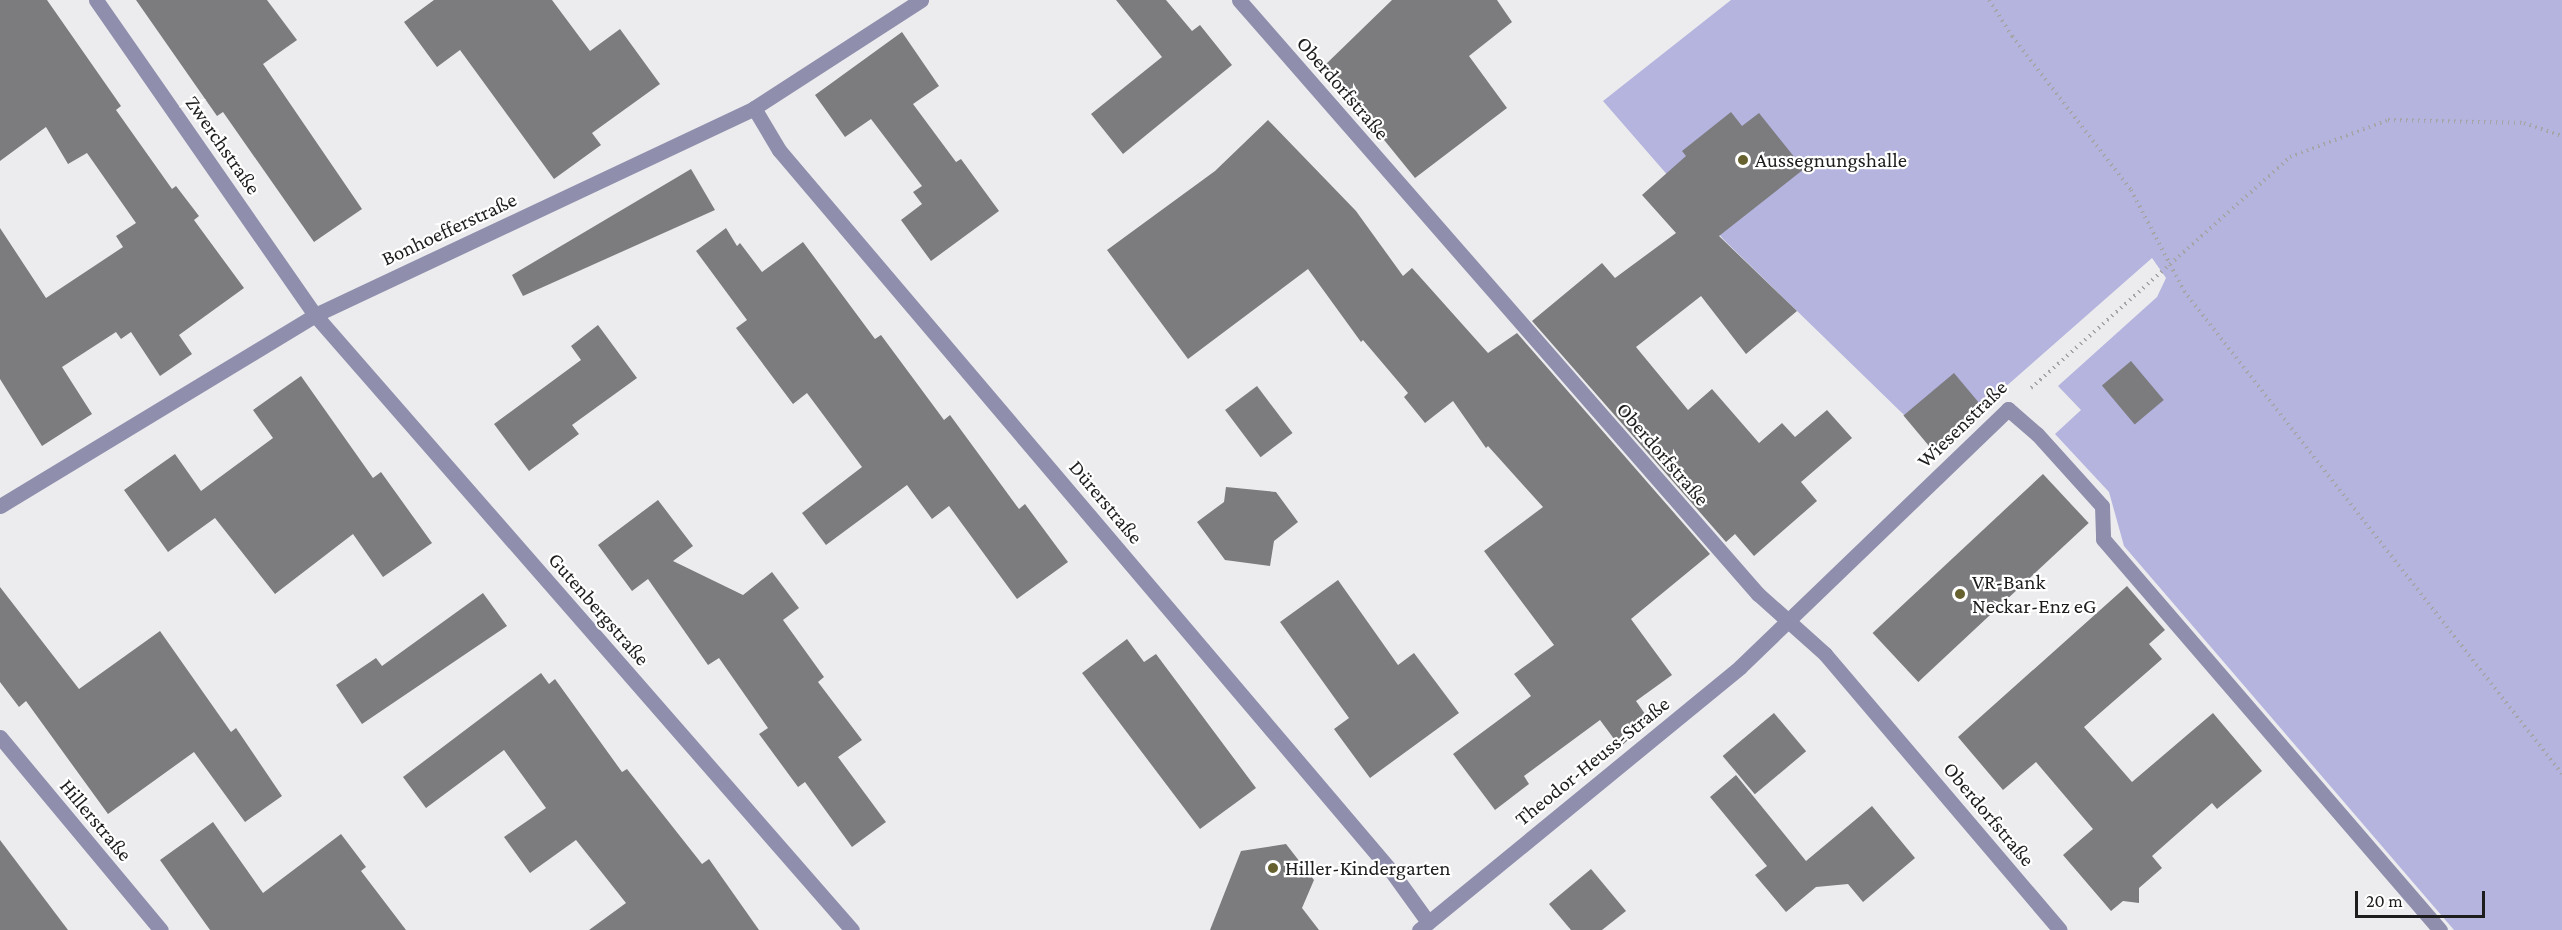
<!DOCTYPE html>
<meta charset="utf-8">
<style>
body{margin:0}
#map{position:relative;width:2562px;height:930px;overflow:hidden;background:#ececef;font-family:"Crimson Pro",serif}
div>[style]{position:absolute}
.green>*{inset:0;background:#b4b4de}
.building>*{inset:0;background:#7c7c7f;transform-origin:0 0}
.path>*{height:4px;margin-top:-2px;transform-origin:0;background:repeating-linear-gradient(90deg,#a5a5a7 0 1.5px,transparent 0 6px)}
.minor>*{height:15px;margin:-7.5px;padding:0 7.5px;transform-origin:7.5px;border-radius:7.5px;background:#8f8fad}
.dots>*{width:16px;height:16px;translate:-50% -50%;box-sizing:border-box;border:3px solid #fff;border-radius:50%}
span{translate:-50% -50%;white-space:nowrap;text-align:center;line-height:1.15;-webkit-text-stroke:4.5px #fff;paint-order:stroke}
.street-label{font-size:21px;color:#1d1d1e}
.poi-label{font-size:21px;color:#1d1d1e}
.left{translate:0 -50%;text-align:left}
.scale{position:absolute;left:2355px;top:891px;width:130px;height:27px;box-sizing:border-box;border:3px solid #1d1d1e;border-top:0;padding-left:8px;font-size:18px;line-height:21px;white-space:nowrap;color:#1d1d1e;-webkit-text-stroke:4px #fff;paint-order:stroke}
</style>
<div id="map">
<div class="green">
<i style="clip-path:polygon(1731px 0,2562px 0,2562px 930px,2454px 930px,2124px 546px,2109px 492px,2055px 434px,2081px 410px,2058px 386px,2157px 297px,2166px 278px,2152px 258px,1937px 447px,1724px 240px,1603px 101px)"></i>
</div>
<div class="building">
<i style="clip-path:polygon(0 0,47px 0,121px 106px,116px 110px,172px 189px,176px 186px,199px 216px,194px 220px,244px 288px,179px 335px,192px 354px,160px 376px,131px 332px,121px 339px,116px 332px,62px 367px,92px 414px,42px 446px,0 379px,0 228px,46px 298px,123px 247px,116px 236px,136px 223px,87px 153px,68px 164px,46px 127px,0 161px)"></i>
<i style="clip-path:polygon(136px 0,267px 0,297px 40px,263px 64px,362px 209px,314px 242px,223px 112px,217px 116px)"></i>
<i style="clip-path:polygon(434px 0,552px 0,590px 51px,620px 29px,660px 84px,592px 133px,601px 145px,554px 179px,460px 50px,437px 67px,404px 22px)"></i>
<i style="clip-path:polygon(1116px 0,1166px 0,1192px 31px,1200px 25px,1232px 65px,1123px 154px,1091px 114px,1162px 57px)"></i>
<i style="clip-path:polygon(1392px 0,1497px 0,1512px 22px,1469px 56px,1507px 108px,1415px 178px,1324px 66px)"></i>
<i style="clip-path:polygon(902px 32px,939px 86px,913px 104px,956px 162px,961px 159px,999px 211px,931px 261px,901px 220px,922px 204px,913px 192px,922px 186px,871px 119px,845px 137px,815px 95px)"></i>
<i style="clip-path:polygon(1731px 112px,1742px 126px,1759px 113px,1804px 169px,1719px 236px,1797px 311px,1746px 354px,1701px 296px,1636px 347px,1688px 410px,1712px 389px,1759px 443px,1782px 423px,1795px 437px,1827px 410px,1852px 438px,1801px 482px,1817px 501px,1754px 556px,1735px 534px,1726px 542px,1532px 321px,1602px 263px,1615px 278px,1676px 233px,1642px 195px,1686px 156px,1682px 151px)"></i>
<i style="clip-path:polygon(1268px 120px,1356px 211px,1403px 276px,1412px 268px,1488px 353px,1517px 333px,1710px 554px,1631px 619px,1672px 675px,1636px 701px,1650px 721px,1620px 747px,1600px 720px,1524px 776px,1529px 784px,1495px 810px,1453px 754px,1531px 696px,1514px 674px,1554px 645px,1484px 551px,1543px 507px,1488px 446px,1486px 448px,1453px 401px,1425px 423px,1404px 397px,1408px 393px,1363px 340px,1361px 342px,1308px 269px,1188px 359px,1107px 250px,1215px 171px)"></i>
<i style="clip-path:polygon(691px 169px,715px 210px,523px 296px,512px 275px)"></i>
<i style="clip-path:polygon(726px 228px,737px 246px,740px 243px,762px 272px,803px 242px,875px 339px,881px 335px,944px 420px,950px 415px,1019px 509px,1025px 504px,1068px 562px,1017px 599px,949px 506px,932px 519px,907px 485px,826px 545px,802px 513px,862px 467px,807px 393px,793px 404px,736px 328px,747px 320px,696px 251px)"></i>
<i style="clip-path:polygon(598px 325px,637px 378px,572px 425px,579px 434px,529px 471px,494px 424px,581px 360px,571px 346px)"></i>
<i style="left:2131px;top:361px;width:51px;height:38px;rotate:50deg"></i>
<i style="left:1954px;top:373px;width:45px;height:66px;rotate:50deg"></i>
<i style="clip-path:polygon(301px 376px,373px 478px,381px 472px,432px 543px,383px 577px,353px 534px,275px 594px,215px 518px,168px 552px,124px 490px,175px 454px,201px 491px,273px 438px,253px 410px)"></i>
<i style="left:1257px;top:386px;width:59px;height:40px;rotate:53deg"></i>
<i style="left:2043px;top:474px;width:67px;height:233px;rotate:47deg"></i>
<i style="clip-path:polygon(1226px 487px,1276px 492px,1298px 522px,1274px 541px,1270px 566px,1225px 560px,1197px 522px,1224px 502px)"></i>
<i style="clip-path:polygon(658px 500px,693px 546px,673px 561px,743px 595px,772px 572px,799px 608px,783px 620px,824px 677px,818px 682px,862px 740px,838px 757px,886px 822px,852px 847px,805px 782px,798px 787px,759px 734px,768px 728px,719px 658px,708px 665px,648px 579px,632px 591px,598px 545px)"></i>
<i style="clip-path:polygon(1338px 580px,1398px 665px,1414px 653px,1459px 713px,1370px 778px,1334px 729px,1349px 718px,1280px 622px)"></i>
<i style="clip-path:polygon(2127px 586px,2165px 630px,2149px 644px,2162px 659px,2084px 727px,2132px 782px,2213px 713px,2262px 771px,2217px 809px,2212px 803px,2152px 856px,2162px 868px,2139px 888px,2139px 903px,2123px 901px,2111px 911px,2063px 855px,2093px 829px,2036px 762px,2003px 790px,1958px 737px)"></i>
<i style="clip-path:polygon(0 587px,79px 689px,160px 631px,231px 732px,236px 728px,282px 796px,245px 822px,194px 752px,108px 814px,26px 701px,19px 707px,0 682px)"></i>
<i style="clip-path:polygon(483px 593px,507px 626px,362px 724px,336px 685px,376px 658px,382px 666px)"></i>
<i style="clip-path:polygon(1127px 639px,1144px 662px,1156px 654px,1256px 788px,1200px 829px,1082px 673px)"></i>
<i style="clip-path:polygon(541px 673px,549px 684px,555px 679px,622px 772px,627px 769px,702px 864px,709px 859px,759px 930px,589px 930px,626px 903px,576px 840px,530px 873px,504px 837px,546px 808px,504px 750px,426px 808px,403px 777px)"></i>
<i style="left:1774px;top:713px;width:50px;height:67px;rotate:50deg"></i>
<i style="clip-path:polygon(1736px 775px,1806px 861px,1872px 806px,1915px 858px,1863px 902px,1848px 884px,1816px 887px,1786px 912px,1755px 875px,1767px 866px,1710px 797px)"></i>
<i style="clip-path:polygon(213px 822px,263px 893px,341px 834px,366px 867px,361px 871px,406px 930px,210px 930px,160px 860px)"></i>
<i style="clip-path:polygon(0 840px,68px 930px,0 930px)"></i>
<i style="clip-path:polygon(1286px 844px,1314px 880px,1302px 908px,1319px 930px,1210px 930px,1241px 851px)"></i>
<i style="clip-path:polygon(1591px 869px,1626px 911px,1602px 930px,1571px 930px,1549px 904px)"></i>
</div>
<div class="path">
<i style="left:1989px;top:0;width:43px;rotate:57.4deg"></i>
<i style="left:2012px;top:36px;width:195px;rotate:52.3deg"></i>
<i style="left:2131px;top:190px;width:114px;rotate:62.3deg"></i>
<i style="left:2184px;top:291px;width:613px;rotate:51.95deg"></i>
<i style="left:2031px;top:388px;width:347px;rotate:-41.7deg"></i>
<i style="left:2290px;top:157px;width:105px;rotate:-20.7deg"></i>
<i style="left:2388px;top:120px;width:136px;rotate:1.3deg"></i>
<i style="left:2524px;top:123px;width:40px;rotate:18.9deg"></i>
</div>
<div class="minor">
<i style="left:96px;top:0;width:384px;rotate:55.2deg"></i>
<i style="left:315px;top:315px;width:816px;rotate:48.87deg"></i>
<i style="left:1239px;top:0;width:789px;rotate:48.86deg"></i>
<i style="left:1758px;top:594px;width:90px;rotate:41.8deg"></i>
<i style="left:1825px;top:654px;width:362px;rotate:49.6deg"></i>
<i style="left:754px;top:108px;width:49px;rotate:59.2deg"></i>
<i style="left:779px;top:150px;width:947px;rotate:49.67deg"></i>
<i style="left:1392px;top:872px;width:62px;rotate:54.2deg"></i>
<i style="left:0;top:506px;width:368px;rotate:-31.2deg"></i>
<i style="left:315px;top:315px;width:485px;rotate:-25.2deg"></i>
<i style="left:754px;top:108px;width:199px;rotate:-32.9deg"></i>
<i style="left:0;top:737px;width:251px;rotate:50.2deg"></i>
<i style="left:1419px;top:930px;width:415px;rotate:-39.3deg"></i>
<i style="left:1740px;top:667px;width:372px;rotate:-43.9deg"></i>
<i style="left:2008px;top:409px;width:38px;rotate:41deg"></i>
<i style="left:2037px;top:434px;width:97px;rotate:47.9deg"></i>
<i style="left:2102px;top:506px;width:33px;rotate:88deg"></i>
<i style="left:2103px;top:539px;width:516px;rotate:49.24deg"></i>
</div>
<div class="dots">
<i style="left:1743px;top:160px;background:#66612e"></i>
<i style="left:1960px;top:594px;background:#66612e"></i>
<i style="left:1273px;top:868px;background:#66612e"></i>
</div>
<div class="street-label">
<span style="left:1343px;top:88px;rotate:49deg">Oberdorfstraße</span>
<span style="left:223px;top:145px;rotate:55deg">Zwerchstraße</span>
<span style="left:449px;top:229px;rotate:-25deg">Bonhoefferstraße</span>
<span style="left:1962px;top:424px;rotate:-44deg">Wiesenstraße</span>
<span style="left:1663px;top:454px;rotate:49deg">Oberdorfstraße</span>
<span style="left:1106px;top:502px;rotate:50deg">Dürerstraße</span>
<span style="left:599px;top:609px;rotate:49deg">Gutenbergstraße</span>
<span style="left:1592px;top:761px;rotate:-39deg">Theodor-Heuss-Straße</span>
<span style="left:1989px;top:814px;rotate:50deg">Oberdorfstraße</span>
<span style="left:96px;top:820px;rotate:50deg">Hillerstraße</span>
</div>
<div class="poi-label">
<span class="left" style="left:1755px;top:160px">Aussegnungshalle</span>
<span class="left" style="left:1972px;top:594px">VR-Bank<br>Neckar-Enz eG</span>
<span class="left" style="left:1285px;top:868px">Hiller-Kindergarten</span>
</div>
<div class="scale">20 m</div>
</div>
